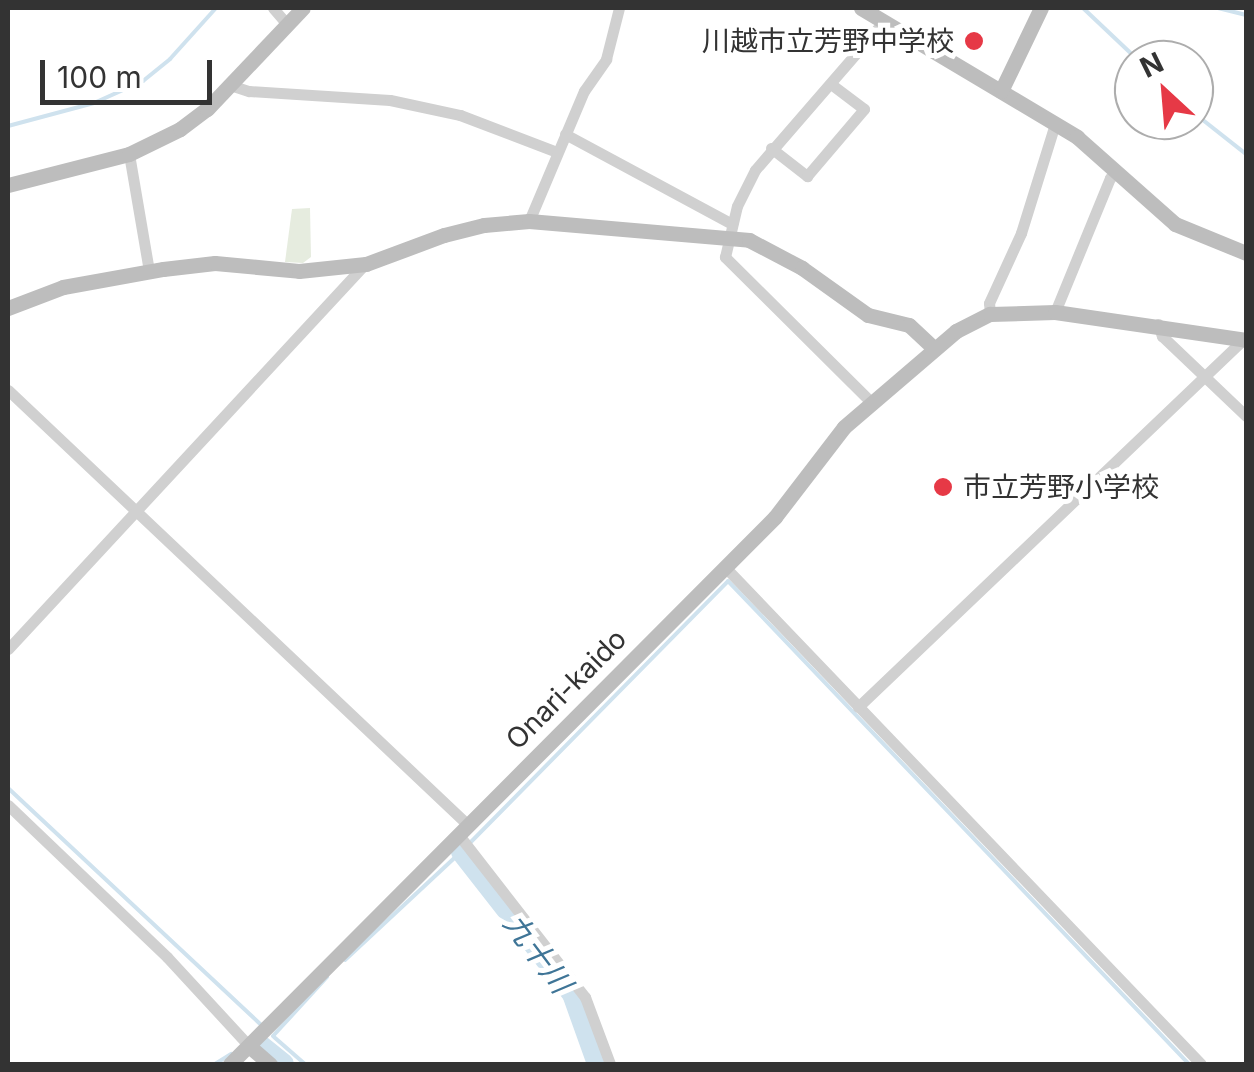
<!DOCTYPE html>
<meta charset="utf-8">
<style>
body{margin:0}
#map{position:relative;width:1254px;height:1072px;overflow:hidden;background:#fff;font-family:Inter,"Noto Sans JP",sans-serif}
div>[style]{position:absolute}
.green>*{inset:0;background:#e6ecdf}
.stream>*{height:4px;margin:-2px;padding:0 2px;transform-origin:2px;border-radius:2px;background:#cfe2ee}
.river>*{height:20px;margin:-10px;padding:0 10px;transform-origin:10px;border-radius:10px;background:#cfe2ee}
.street>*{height:11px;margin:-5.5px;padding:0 5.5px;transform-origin:5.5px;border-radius:5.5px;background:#d0d0d0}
.secondary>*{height:15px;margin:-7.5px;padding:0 7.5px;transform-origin:7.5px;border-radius:7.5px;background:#bdbdbd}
.dots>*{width:28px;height:28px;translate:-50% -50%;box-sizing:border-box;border:5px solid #fff;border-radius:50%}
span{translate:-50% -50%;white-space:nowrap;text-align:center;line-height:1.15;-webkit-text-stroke:10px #fff;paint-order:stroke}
.poi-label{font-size:28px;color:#333}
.right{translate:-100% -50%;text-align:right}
.left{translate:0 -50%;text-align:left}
.street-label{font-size:28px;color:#333}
.water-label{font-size:30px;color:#3f7597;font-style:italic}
.frame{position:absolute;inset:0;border:10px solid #333;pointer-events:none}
.north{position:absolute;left:1114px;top:40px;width:100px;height:100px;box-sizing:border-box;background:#fff;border:2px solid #adadad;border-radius:50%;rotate:334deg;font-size:28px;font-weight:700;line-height:40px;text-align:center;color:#333}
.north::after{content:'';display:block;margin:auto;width:35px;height:45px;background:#e63946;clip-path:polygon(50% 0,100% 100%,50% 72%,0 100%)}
.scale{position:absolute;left:40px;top:60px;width:172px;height:45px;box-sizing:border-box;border:5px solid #333;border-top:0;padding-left:12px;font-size:30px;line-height:35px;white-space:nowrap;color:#333;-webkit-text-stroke:8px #fff;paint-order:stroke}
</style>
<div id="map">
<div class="green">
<i style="clip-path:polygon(310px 208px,311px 257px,303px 263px,285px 262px,292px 209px)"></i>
</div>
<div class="stream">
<i style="left:1083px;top:8px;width:76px;rotate:43.4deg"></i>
<i style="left:1218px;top:8px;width:29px;rotate:14deg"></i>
<i style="left:1194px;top:113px;width:66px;rotate:38.3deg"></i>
<i style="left:8px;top:126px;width:89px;rotate:-15deg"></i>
<i style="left:94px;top:103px;width:54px;rotate:-24.2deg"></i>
<i style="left:143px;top:81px;width:35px;rotate:-39deg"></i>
<i style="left:170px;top:59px;width:69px;rotate:-48deg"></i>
<i style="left:8px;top:788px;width:349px;rotate:43.1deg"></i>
<i style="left:345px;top:960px;width:158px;rotate:-43deg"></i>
<i style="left:461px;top:852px;width:380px;rotate:-45.4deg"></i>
<i style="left:728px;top:581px;width:668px;rotate:46.34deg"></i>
<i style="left:273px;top:1036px;width:80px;rotate:-47.5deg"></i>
<i style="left:274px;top:1037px;width:41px;rotate:41.1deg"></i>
<i style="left:215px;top:1064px;width:19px;rotate:-32deg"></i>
</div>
<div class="river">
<i style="left:461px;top:852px;width:180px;rotate:52deg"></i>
<i style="left:572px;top:994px;width:74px;rotate:70.3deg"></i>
<i style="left:262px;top:1046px;width:28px;rotate:39deg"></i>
</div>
<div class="street">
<i style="left:273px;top:8px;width:20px;rotate:49deg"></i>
<i style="left:230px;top:85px;width:20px;rotate:18deg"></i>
<i style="left:249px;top:91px;width:141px;rotate:3.7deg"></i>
<i style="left:390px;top:100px;width:72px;rotate:12.1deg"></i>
<i style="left:460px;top:115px;width:104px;rotate:20.9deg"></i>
<i style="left:565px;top:134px;width:190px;rotate:28.3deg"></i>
<i style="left:771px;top:148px;width:46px;rotate:37.9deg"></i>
<i style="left:807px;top:176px;width:88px;rotate:-49.6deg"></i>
<i style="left:864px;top:109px;width:40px;rotate:-143deg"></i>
<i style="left:129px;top:154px;width:119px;rotate:80.3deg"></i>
<i style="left:529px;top:221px;width:141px;rotate:-67.1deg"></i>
<i style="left:584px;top:91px;width:39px;rotate:-55deg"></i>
<i style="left:606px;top:59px;width:53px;rotate:-75.7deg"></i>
<i style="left:1055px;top:312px;width:145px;rotate:-67.7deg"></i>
<i style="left:1110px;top:178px;width:9px;rotate:-41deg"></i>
<i style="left:990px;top:314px;width:11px;rotate:-95deg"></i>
<i style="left:989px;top:303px;width:77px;rotate:-65.4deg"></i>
<i style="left:1021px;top:233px;width:114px;rotate:-72.7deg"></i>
<i style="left:1158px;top:324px;width:13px;rotate:72deg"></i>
<i style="left:1162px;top:336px;width:116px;rotate:43.6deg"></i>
<i style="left:8px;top:390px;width:632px;rotate:43.4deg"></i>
<i style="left:871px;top:402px;width:206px;rotate:-135.2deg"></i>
<i style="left:725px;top:257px;width:52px;rotate:-76.8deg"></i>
<i style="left:737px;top:206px;width:40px;rotate:-63.4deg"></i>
<i style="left:755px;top:170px;width:197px;rotate:-49.1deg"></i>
<i style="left:725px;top:567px;width:688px;rotate:46.24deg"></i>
<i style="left:8px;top:649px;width:525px;rotate:-47.16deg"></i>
<i style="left:858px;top:707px;width:536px;rotate:-43.64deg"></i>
<i style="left:8px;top:805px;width:220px;rotate:43.7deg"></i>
<i style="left:167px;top:957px;width:121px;rotate:47.3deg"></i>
<i style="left:458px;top:834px;width:207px;rotate:52.1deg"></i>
<i style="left:585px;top:997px;width:72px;rotate:69.5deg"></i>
</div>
<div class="secondary">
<i style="left:861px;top:8px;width:252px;rotate:30.8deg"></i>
<i style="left:1077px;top:137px;width:131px;rotate:41.6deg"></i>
<i style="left:1175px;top:224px;width:77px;rotate:22.2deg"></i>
<i style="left:1001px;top:91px;width:92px;rotate:-64.3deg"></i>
<i style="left:8px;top:185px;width:125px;rotate:-14.4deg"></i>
<i style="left:129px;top:154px;width:57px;rotate:-26.1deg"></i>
<i style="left:180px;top:129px;width:34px;rotate:-37deg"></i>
<i style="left:207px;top:109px;width:139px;rotate:-46.5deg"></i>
<i style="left:8px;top:308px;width:59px;rotate:-20.9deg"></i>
<i style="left:63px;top:287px;width:102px;rotate:-10.2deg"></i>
<i style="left:163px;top:269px;width:52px;rotate:-6.6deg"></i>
<i style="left:215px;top:263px;width:84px;rotate:5.4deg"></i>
<i style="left:299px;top:271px;width:67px;rotate:-6deg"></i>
<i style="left:366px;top:264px;width:83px;rotate:-20.4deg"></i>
<i style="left:444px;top:235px;width:41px;rotate:-14deg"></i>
<i style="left:484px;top:225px;width:45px;rotate:-5.1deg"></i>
<i style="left:529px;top:221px;width:221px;rotate:4.9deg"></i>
<i style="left:749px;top:240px;width:60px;rotate:27.8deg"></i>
<i style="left:802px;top:268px;width:81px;rotate:35.5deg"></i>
<i style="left:868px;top:315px;width:42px;rotate:13.7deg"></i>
<i style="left:909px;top:325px;width:34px;rotate:43deg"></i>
<i style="left:249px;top:1046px;width:28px;rotate:41deg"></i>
<i style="left:230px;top:1064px;width:772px;rotate:-45.1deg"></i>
<i style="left:775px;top:517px;width:113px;rotate:-52.5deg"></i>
<i style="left:844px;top:427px;width:148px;rotate:-40.6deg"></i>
<i style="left:956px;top:331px;width:38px;rotate:-27deg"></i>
<i style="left:990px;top:314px;width:65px;rotate:-1.8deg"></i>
<i style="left:1055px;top:312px;width:193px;rotate:8.3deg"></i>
</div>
<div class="dots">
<i style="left:974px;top:41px;background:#e63946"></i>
<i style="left:943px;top:487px;background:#e63946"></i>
</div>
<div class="poi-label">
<span class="right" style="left:954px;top:41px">川越市立芳野中学校</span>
<span class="left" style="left:963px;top:487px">市立芳野小学校</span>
</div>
<div class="street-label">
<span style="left:566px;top:689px;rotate:-45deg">Onari-kaido</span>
</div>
<div class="water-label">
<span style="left:538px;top:953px;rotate:53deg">九十川</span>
</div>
<div class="frame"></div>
<div class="north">N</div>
<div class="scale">100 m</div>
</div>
